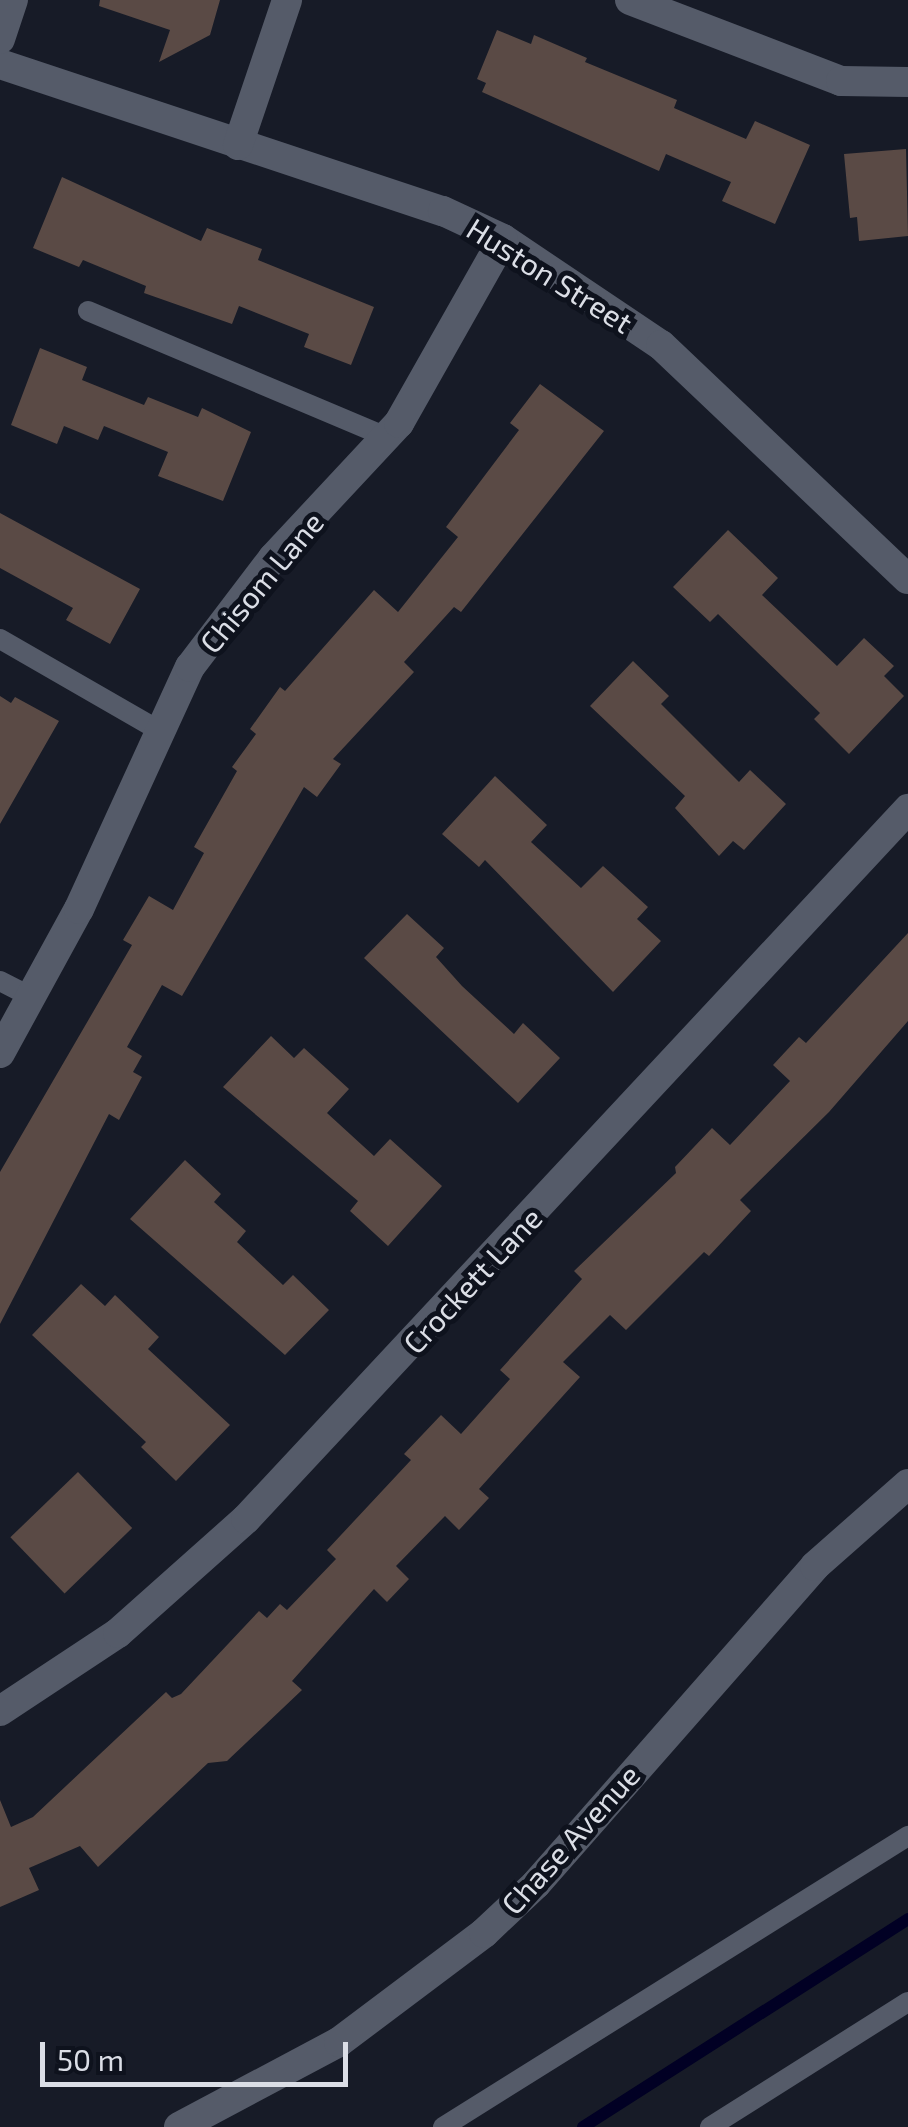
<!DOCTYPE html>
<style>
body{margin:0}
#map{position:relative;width:908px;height:2127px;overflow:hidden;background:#171b27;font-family:"Exo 2",sans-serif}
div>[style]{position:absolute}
.stream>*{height:12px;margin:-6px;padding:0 6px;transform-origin:6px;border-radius:6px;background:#010024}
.building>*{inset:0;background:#5a4a45;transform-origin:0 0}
.lane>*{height:20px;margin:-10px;padding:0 10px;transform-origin:10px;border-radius:10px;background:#555b69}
.street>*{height:30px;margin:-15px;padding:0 15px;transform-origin:15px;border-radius:15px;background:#555b69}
.secondary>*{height:30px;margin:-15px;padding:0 15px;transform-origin:15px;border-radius:15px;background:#555b69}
span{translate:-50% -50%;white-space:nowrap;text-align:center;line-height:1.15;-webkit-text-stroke:10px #0e121d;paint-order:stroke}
.street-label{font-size:30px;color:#dbdee6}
.scale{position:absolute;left:40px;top:2042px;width:308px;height:45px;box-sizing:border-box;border:5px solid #dbdee6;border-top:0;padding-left:12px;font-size:30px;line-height:35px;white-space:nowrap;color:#dbdee6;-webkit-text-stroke:8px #0e121d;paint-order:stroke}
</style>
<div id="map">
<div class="stream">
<i style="left:583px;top:2127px;width:386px;rotate:-32.6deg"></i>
</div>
<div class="building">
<i style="clip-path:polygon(100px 0,220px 0,210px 35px,159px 62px,170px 30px,99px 6px)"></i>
<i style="clip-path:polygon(497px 30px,531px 44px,534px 35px,587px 58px,585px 62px,677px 100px,674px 108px,746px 139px,755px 121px,810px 145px,775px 224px,722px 201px,731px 182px,666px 154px,659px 171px,482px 92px,486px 83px,477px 79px)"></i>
<i style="clip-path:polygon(906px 149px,908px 236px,859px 241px,857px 217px,850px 218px,844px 154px)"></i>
<i style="clip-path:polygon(62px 177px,201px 241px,207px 228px,262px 249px,258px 260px,374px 307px,351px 365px,304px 347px,309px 334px,239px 306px,232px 324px,144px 293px,146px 286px,83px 260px,79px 267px,33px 248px)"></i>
<i style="clip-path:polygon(40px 348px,87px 367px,82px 380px,144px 405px,148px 397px,198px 417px,202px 408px,251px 432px,223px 501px,158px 476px,168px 452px,104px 426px,98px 440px,64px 426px,57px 444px,11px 425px)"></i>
<i style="clip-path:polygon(540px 384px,604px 431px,461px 612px,454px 607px,404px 662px,414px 672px,333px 759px,341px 764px,317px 797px,304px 787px,182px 996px,162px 985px,127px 1047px,142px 1056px,133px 1072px,142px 1077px,119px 1120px,109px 1114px,0 1324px,0 1172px,132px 945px,123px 940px,149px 896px,173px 910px,204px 853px,194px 847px,237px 771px,232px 767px,256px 734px,250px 729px,280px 687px,285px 691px,374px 590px,398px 612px,458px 537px,446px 527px,519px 430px,510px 423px)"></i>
<i style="clip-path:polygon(0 513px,140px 589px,110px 644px,66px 620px,73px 608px,0 568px)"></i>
<i style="clip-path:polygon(728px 530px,778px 578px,762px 595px,837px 666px,864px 638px,894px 666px,884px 676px,904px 696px,849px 754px,814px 719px,820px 713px,718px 614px,710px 622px,673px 587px)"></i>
<i style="clip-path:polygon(633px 661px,669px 696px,661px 704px,739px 782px,750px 770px,786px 804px,744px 850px,733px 841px,719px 856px,675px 808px,685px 796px,590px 706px)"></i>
<i style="clip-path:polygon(0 696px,11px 703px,15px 697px,59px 721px,0 824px)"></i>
<i style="clip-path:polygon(495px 776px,547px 825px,531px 842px,581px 888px,603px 866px,648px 907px,637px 919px,661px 941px,613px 992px,485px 860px,479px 867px,442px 834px)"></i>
<i style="clip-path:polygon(407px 914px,444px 948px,436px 957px,462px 986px,514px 1034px,523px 1023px,560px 1058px,518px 1103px,364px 958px)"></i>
<i style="clip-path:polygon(908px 933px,908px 1021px,829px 1112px,740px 1200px,751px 1211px,709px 1256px,704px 1252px,626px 1330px,610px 1315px,563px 1362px,580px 1377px,479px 1489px,489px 1498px,459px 1530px,445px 1516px,396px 1566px,409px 1579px,387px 1602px,374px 1589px,292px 1681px,302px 1690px,227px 1761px,208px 1763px,98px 1867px,80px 1846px,29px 1868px,39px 1890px,0 1907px,0 1800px,11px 1827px,33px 1817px,166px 1692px,172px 1698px,181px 1694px,259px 1611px,267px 1618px,280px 1604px,287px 1610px,336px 1559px,327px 1550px,411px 1460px,404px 1454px,441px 1415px,461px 1434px,510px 1379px,500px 1370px,582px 1279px,574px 1271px,676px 1173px,675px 1167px,712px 1128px,730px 1145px,790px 1081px,773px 1065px,799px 1037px,806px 1043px)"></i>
<i style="clip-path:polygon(271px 1036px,294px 1058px,304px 1048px,349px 1089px,327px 1113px,374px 1156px,390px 1139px,442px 1186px,388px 1246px,350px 1211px,358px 1201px,223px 1087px)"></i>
<i style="clip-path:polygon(185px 1160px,221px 1194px,214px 1202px,246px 1231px,237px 1242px,283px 1285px,293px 1275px,329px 1310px,285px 1355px,130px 1219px)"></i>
<i style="clip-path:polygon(81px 1284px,105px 1306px,115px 1295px,159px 1337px,148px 1349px,230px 1425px,176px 1481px,141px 1447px,146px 1442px,32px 1335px)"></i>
<i style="left:78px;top:1472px;width:78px;height:94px;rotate:46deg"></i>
</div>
<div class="lane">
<i style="left:88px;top:311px;width:324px;rotate:22.9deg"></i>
<i style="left:0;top:639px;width:182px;rotate:29.9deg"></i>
<i style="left:0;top:981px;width:38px;rotate:27deg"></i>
<i style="left:443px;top:2127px;width:549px;rotate:-32.04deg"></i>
<i style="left:710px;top:2127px;width:234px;rotate:-32.3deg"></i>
</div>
<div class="street">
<i style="left:630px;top:0;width:226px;rotate:21deg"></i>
<i style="left:841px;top:81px;width:67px;rotate:0.9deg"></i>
<i style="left:0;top:64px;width:467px;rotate:18.4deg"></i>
<i style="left:443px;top:211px;width:66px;rotate:25deg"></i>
<i style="left:503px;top:239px;width:190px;rotate:33.9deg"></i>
<i style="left:661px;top:345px;width:340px;rotate:43.5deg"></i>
<i style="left:238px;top:145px;width:153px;rotate:-71.3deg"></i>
<i style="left:0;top:1053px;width:164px;rotate:-61.3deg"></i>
<i style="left:79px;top:909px;width:266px;rotate:-65.4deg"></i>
<i style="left:190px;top:667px;width:137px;rotate:-52.7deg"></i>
<i style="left:273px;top:558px;width:185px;rotate:-47deg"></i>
<i style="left:399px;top:423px;width:211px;rotate:-60.5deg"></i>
<i style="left:0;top:1711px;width:141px;rotate:-33.5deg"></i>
<i style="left:118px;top:1633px;width:171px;rotate:-41.7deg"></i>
<i style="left:246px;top:1519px;width:971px;rotate:-47deg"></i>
<i style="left:179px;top:2127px;width:181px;rotate:-28deg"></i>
<i style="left:339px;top:2042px;width:181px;rotate:-36.9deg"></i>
<i style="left:484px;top:1933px;width:71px;rotate:-43.3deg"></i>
<i style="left:536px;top:1884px;width:423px;rotate:-48.7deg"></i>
<i style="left:815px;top:1566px;width:124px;rotate:-41.4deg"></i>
</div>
<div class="secondary">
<i style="left:0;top:39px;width:41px;rotate:-71.6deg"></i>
</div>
<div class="street-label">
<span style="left:550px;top:275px;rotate:32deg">Huston Street</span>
<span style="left:261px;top:582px;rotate:-50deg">Chisom Lane</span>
<span style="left:472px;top:1280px;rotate:-47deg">Crockett Lane</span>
<span style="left:570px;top:1839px;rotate:-48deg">Chase Avenue</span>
</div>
<div class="scale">50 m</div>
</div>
